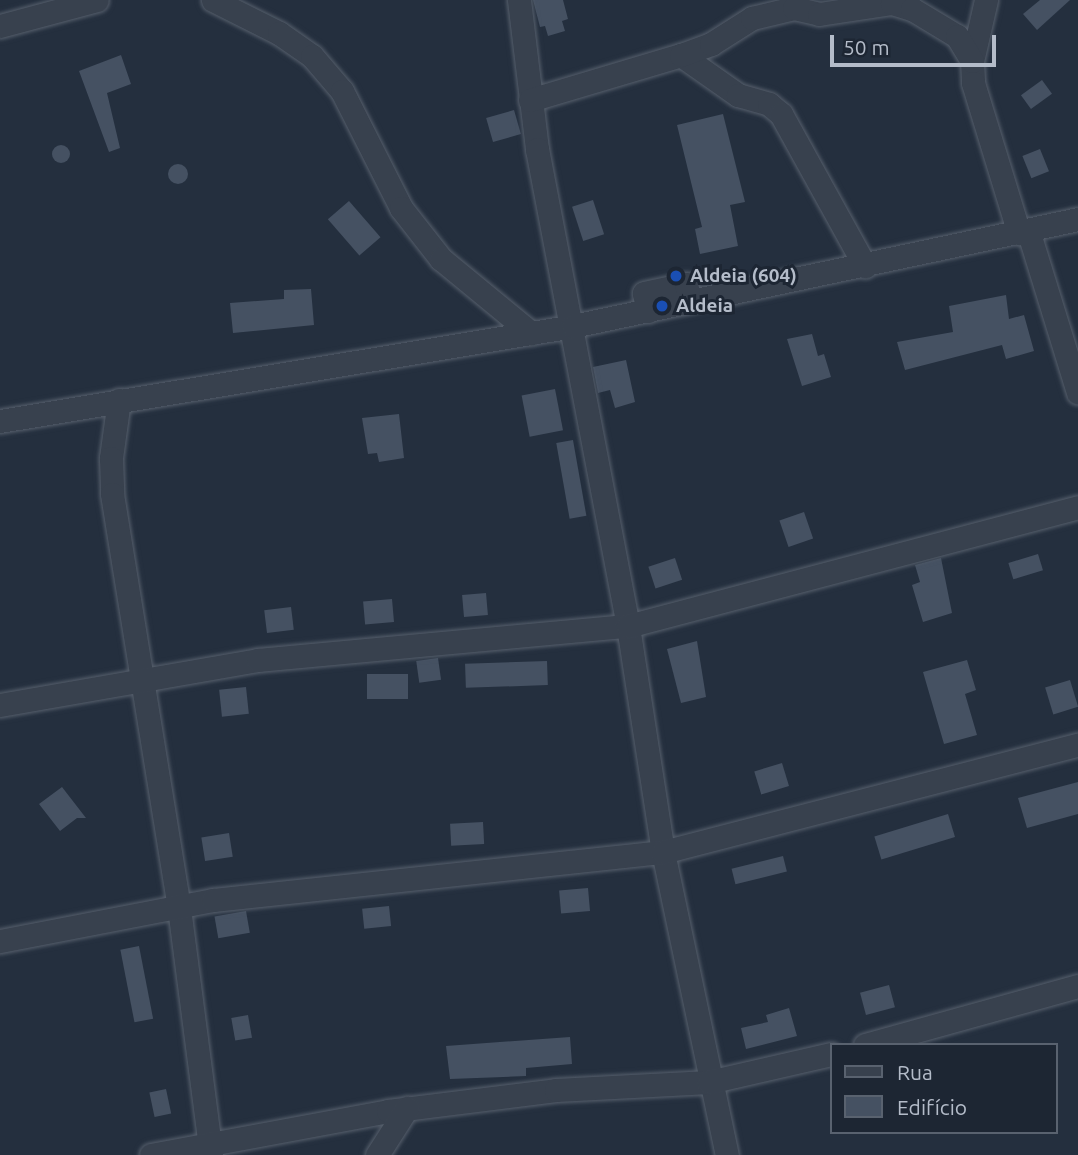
<!DOCTYPE html>
<meta charset="utf-8">
<style>
body{margin:0}
#map{position:relative;width:1078px;height:1155px;overflow:hidden;background:#242f3e;font-family:Ubuntu,sans-serif}
div>[style]{position:absolute}
.building>*{inset:0;background:#455162;transform-origin:0 0}
.round{border-radius:50%}
.roads{filter:drop-shadow(0 0 2px #565f6c) drop-shadow(0 0 2px #565f6c)}
.minor>*{height:23px;margin:-11.5px;padding:0 11.5px;transform-origin:11.5px;border-radius:11.5px;background:#38414e}
.dots>*{width:19px;height:19px;translate:-50% -50%;box-sizing:border-box;border:4px solid #1d2633;border-radius:50%}
span{translate:-50% -50%;white-space:nowrap;text-align:center;line-height:1.15;-webkit-text-stroke:6px #1d2633;paint-order:stroke}
.poi-label{font-size:19px;color:#b4bcc9;font-weight:700}
.left{translate:0 -50%;text-align:left}
.legend{position:absolute;left:830px;top:1043px;width:228px;height:91px;box-sizing:border-box;background:#1d2633;border:2px solid #59626f;margin:0;padding:9px 12px;list-style:none;font-size:21px;color:#b4bcc9}
.legend li{display:flex;align-items:center;gap:14px;height:35px}
.legend b{width:35px;border:2px solid #59626f}
.scale{position:absolute;left:830px;top:35px;width:166px;height:32px;box-sizing:border-box;border:4px solid #b4bcc9;border-top:0;padding-left:9px;font-size:21px;line-height:24px;white-space:nowrap;color:#b4bcc9;-webkit-text-stroke:5px #1d2633;paint-order:stroke}
</style>
<div id="map">
<div class="building">
<i style="clip-path:polygon(533px 0,563px 0,568px 19px,562px 21px,565px 31px,548px 36px,545px 26px,540px 27px)"></i>
<i style="clip-path:polygon(1040px 0,1070px 0,1037px 30px,1023px 14px)"></i>
<i style="clip-path:polygon(121px 55px,131px 84px,107px 93px,120px 148px,109px 152px,79px 71px)"></i>
<i style="left:1042px;top:80px;width:17px;height:26px;rotate:54deg"></i>
<i style="left:514px;top:110px;width:25px;height:29px;rotate:74deg"></i>
<i style="clip-path:polygon(723px 114px,745px 202px,730px 205px,738px 246px,700px 254px,695px 229px,702px 227px,677px 125px)"></i>
<i class="round" style="left:52px;top:145px;width:18px;height:18px"></i>
<i style="left:1040px;top:149px;width:24px;height:19px;rotate:68deg"></i>
<i class="round" style="left:168px;top:164px;width:20px;height:20px"></i>
<i style="left:593px;top:200px;width:36px;height:22px;rotate:72deg"></i>
<i style="left:349px;top:201px;width:48px;height:28px;rotate:49deg"></i>
<i style="clip-path:polygon(311px 289px,314px 325px,233px 333px,230px 303px,284px 299px,284px 290px)"></i>
<i style="clip-path:polygon(1006px 295px,1009px 319px,1024px 315px,1034px 351px,1006px 359px,1002px 345px,905px 370px,897px 342px,953px 332px,949px 306px)"></i>
<i style="clip-path:polygon(812px 334px,818px 356px,824px 354px,831px 377px,802px 386px,787px 339px)"></i>
<i style="clip-path:polygon(626px 360px,635px 402px,615px 408px,610px 390px,598px 393px,593px 367px)"></i>
<i style="left:555px;top:389px;width:42px;height:34px;rotate:79deg"></i>
<i style="clip-path:polygon(399px 414px,404px 458px,379px 462px,377px 453px,368px 454px,362px 418px)"></i>
<i style="left:573px;top:440px;width:77px;height:17px;rotate:80deg"></i>
<i style="left:804px;top:512px;width:28px;height:26px;rotate:71deg"></i>
<i style="left:1038px;top:554px;width:17px;height:31px;rotate:73deg"></i>
<i style="left:675px;top:558px;width:23px;height:28px;rotate:72deg"></i>
<i style="clip-path:polygon(941px 558px,952px 613px,923px 622px,912px 585px,920px 582px,915px 565px)"></i>
<i style="left:486px;top:593px;width:22px;height:24px;rotate:85deg"></i>
<i style="left:392px;top:599px;width:23px;height:29px;rotate:85deg"></i>
<i style="left:291px;top:607px;width:23px;height:27px;rotate:83deg"></i>
<i style="clip-path:polygon(697px 641px,706px 697px,681px 703px,667px 649px)"></i>
<i style="left:438px;top:658px;width:22px;height:22px;rotate:82deg"></i>
<i style="clip-path:polygon(967px 660px,976px 690px,965px 694px,977px 735px,944px 744px,923px 672px)"></i>
<i style="left:547px;top:661px;width:24px;height:82px;rotate:88deg"></i>
<i style="left:408px;top:674px;width:25px;height:41px;rotate:90deg"></i>
<i style="left:1070px;top:680px;width:28px;height:26px;rotate:73deg"></i>
<i style="left:246px;top:687px;width:27px;height:27px;rotate:84deg"></i>
<i style="left:782px;top:763px;width:24px;height:29px;rotate:73deg"></i>
<i style="clip-path:polygon(1078px 782px,1078px 814px,1027px 828px,1018px 798px)"></i>
<i style="clip-path:polygon(62px 787px,86px 818px,77px 818px,60px 831px,39px 804px)"></i>
<i style="left:948px;top:814px;width:24px;height:77px;rotate:73deg"></i>
<i style="left:483px;top:822px;width:22px;height:33px;rotate:87deg"></i>
<i style="left:229px;top:833px;width:24px;height:28px;rotate:81deg"></i>
<i style="left:783px;top:856px;width:16px;height:53px;rotate:76deg"></i>
<i style="left:588px;top:888px;width:23px;height:29px;rotate:85deg"></i>
<i style="left:389px;top:906px;width:20px;height:27px;rotate:84deg"></i>
<i style="left:246px;top:911px;width:22px;height:32px;rotate:80deg"></i>
<i style="left:139px;top:946px;width:74px;height:19px;rotate:79deg"></i>
<i style="left:889px;top:985px;width:23px;height:30px;rotate:75deg"></i>
<i style="clip-path:polygon(789px 1008px,797px 1036px,746px 1049px,741px 1028px,768px 1022px,766px 1015px)"></i>
<i style="left:248px;top:1015px;width:23px;height:17px;rotate:80deg"></i>
<i style="clip-path:polygon(570px 1037px,572px 1064px,526px 1068px,526px 1076px,450px 1079px,446px 1046px)"></i>
<i style="left:166px;top:1089px;width:25px;height:17px;rotate:78deg"></i>
</div>
<div class="roads">
<div class="minor">
<i style="left:213px;top:0;width:74px;rotate:26.6deg"></i>
<i style="left:279px;top:33px;width:40px;rotate:34.9deg"></i>
<i style="left:312px;top:56px;width:46px;rotate:49.4deg"></i>
<i style="left:342px;top:91px;width:131px;rotate:63.2deg"></i>
<i style="left:401px;top:208px;width:65px;rotate:51.9deg"></i>
<i style="left:441px;top:259px;width:117px;rotate:39.4deg"></i>
<i style="left:519px;top:0;width:150px;rotate:83.1deg"></i>
<i style="left:537px;top:149px;width:486px;rotate:79.2deg"></i>
<i style="left:628px;top:626px;width:229px;rotate:81.2deg"></i>
<i style="left:663px;top:852px;width:310px;rotate:78.1deg"></i>
<i style="left:986px;top:0;width:63px;rotate:102.9deg"></i>
<i style="left:972px;top:61px;width:22px;rotate:87deg"></i>
<i style="left:973px;top:83px;width:157px;rotate:73deg"></i>
<i style="left:0;top:26px;width:100px;rotate:-15deg"></i>
<i style="left:681px;top:55px;width:70px;rotate:35.1deg"></i>
<i style="left:738px;top:95px;width:32px;rotate:16deg"></i>
<i style="left:769px;top:104px;width:16px;rotate:40deg"></i>
<i style="left:781px;top:114px;width:174px;rotate:61.1deg"></i>
<i style="left:530px;top:100px;width:158px;rotate:-16.6deg"></i>
<i style="left:681px;top:55px;width:32px;rotate:-20deg"></i>
<i style="left:711px;top:44px;width:49px;rotate:-32.4deg"></i>
<i style="left:752px;top:18px;width:43px;rotate:-13.4deg"></i>
<i style="left:794px;top:8px;width:26px;rotate:13deg"></i>
<i style="left:819px;top:14px;width:74px;rotate:-8.6deg"></i>
<i style="left:892px;top:3px;width:21px;rotate:17deg"></i>
<i style="left:912px;top:9px;width:52px;rotate:31deg"></i>
<i style="left:957px;top:36px;width:29px;rotate:59deg"></i>
<i style="left:1028px;top:230px;width:170px;rotate:72.9deg"></i>
<i style="left:648px;top:311px;width:18px;rotate:-103deg"></i>
<i style="left:644px;top:293px;width:43px;rotate:-12.1deg"></i>
<i style="left:686px;top:284px;width:18px;rotate:77deg"></i>
<i style="left:119px;top:400px;width:59px;rotate:97.9deg"></i>
<i style="left:111px;top:458px;width:36px;rotate:88deg"></i>
<i style="left:112px;top:494px;width:419px;rotate:80.8deg"></i>
<i style="left:179px;top:908px;width:249px;rotate:82.6deg"></i>
<i style="left:0;top:421px;width:581px;rotate:-9.41deg"></i>
<i style="left:573px;top:326px;width:516px;rotate:-11.96deg"></i>
<i style="left:0;top:705px;width:262px;rotate:-9.9deg"></i>
<i style="left:258px;top:660px;width:372px;rotate:-5.3deg"></i>
<i style="left:628px;top:626px;width:465px;rotate:-14.8deg"></i>
<i style="left:0;top:941px;width:217px;rotate:-10.9deg"></i>
<i style="left:213px;top:900px;width:453px;rotate:-6.1deg"></i>
<i style="left:663px;top:852px;width:429px;rotate:-14.5deg"></i>
<i style="left:865px;top:1045px;width:221px;rotate:-15.5deg"></i>
<i style="left:151px;top:1155px;width:241px;rotate:-10.5deg"></i>
<i style="left:388px;top:1111px;width:169px;rotate:-7.1deg"></i>
<i style="left:556px;top:1090px;width:153px;rotate:-3deg"></i>
<i style="left:709px;top:1082px;width:125px;rotate:-12.9deg"></i>
<i style="left:377px;top:1155px;width:56px;rotate:-57.4deg"></i>
</div>
</div>
<div class="dots">
<i style="left:676px;top:276px;background:#1a4fb4"></i>
<i style="left:662px;top:306px;background:#1a4fb4"></i>
</div>
<div class="poi-label">
<span class="left" style="left:690px;top:276px">Aldeia (604)</span>
<span class="left" style="left:676px;top:306px">Aldeia</span>
</div>
<ul class="legend">
<li><b style="height:9px;background:#38414e"></b>Rua</li>
<li><b style="height:19px;background:#455162"></b>Edifício</li>
</ul>
<div class="scale">50 m</div>
</div>
